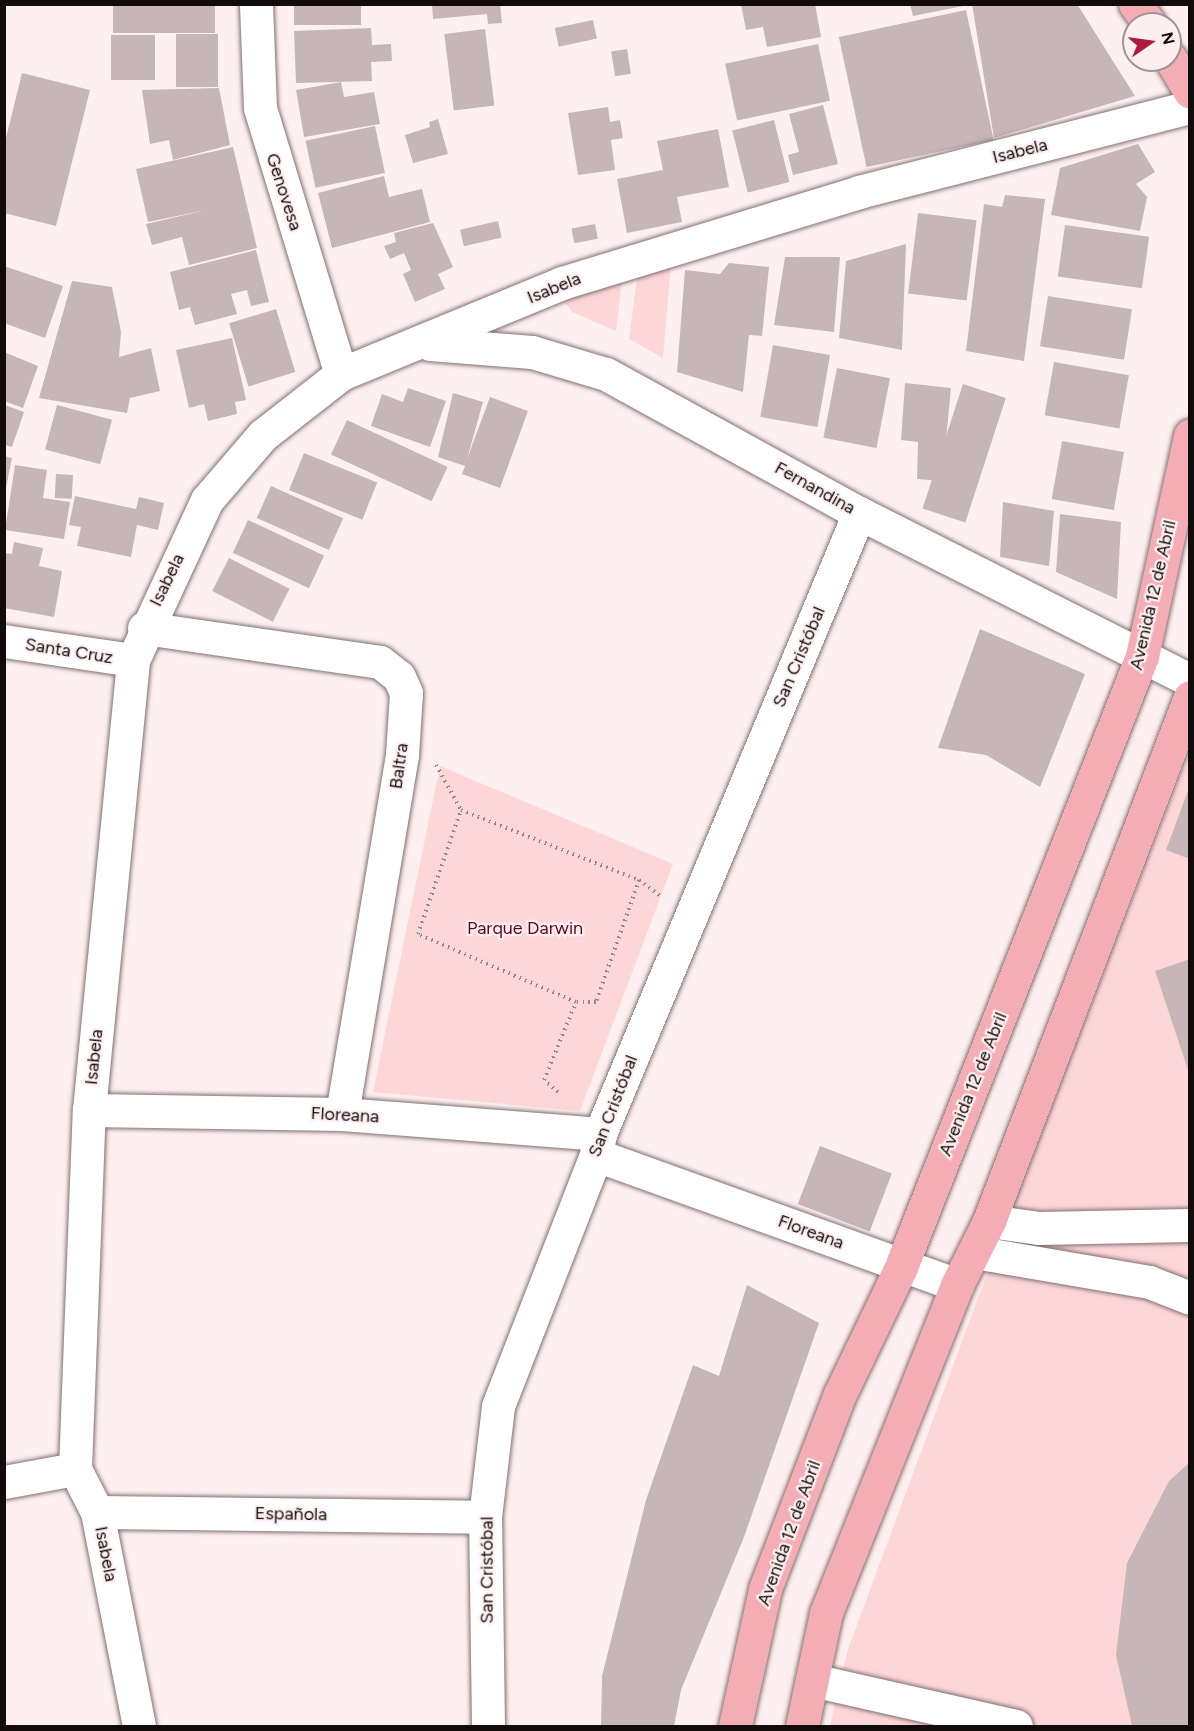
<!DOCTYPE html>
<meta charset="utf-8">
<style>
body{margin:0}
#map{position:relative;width:1194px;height:1731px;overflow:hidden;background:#fef0f0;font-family:Figtree,sans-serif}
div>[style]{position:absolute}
.green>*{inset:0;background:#fdd6d8}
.building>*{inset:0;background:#c7b6b7;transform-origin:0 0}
.path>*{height:4px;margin-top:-2px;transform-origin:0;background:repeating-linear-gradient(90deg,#918787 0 1.5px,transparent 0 6px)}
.roads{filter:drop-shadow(0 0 2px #807071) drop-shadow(0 0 2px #807071)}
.minor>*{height:33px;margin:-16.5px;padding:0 16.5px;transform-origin:16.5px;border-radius:16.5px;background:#fff}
.major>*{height:33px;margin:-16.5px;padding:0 16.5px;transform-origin:16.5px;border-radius:16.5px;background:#f4acb5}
span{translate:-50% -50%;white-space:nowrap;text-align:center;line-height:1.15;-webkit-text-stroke:4.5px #fef0f0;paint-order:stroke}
.street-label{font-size:18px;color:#110b0b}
.park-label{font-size:18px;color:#63031e}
.frame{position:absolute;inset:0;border:6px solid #110b0b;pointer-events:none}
.north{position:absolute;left:1122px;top:12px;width:60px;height:60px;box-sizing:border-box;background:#fef0f0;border:2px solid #9f9494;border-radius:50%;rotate:77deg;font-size:16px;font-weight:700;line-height:24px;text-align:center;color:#110b0b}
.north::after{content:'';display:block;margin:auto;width:21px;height:27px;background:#af1b3f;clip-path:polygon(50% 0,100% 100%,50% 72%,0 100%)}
</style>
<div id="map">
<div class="green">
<i style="clip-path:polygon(671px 262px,663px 358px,629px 339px,638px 272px)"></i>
<i style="clip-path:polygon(622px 278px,616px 331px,572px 312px,564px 301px,579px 287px)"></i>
<i style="clip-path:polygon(1189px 753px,1189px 1726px,830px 1726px,847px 1652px,978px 1298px)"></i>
<i style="clip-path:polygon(440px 766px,673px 864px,580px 1111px,373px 1092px)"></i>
</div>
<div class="building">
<i style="left:215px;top:4px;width:29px;height:102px;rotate:90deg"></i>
<i style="left:294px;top:4px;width:67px;height:21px"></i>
<i style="clip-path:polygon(432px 4px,500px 4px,502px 23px,488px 24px,487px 14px,433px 19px)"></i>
<i style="clip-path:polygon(741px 4px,815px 4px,821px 37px,767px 47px,763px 27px,746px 30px)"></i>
<i style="clip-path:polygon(910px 4px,963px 4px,963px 6px,913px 16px)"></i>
<i style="clip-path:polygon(972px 4px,1077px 4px,1135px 96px,994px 138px)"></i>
<i style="left:966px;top:10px;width:133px;height:130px;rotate:78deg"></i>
<i style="left:593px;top:20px;width:19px;height:39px;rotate:78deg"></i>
<i style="clip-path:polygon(371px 28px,372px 45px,391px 44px,392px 61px,371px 62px,372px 81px,296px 83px,294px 31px)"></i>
<i style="left:485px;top:29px;width:77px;height:41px;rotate:83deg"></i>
<i style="left:218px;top:34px;width:53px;height:42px;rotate:90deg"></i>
<i style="left:111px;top:35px;width:44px;height:45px"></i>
<i style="left:818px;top:44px;width:58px;height:95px;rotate:78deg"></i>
<i style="left:627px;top:49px;width:25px;height:16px;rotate:81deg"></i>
<i style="clip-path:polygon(22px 73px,90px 90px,56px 226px,4px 213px,4px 146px)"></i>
<i style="clip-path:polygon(341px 82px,344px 97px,374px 92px,380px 124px,304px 137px,296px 90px)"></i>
<i style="clip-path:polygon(219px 88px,230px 145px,173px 160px,169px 140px,150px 144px,142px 90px)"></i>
<i style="clip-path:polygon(823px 105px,838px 164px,793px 175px,788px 155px,799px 152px,789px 114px)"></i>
<i style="clip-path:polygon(608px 107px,610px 122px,620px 120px,623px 138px,611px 140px,615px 170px,578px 175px,568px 113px)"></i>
<i style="clip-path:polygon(438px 119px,448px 154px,413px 163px,405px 135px,430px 127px,429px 122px)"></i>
<i style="left:774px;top:120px;width:64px;height:43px;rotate:76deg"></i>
<i style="left:375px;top:126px;width:48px;height:71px;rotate:78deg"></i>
<i style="clip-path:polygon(718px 129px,729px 187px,677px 197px,682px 222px,627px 233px,617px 179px,663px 170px,657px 141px)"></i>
<i style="clip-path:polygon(1138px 144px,1155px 172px,1136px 184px,1147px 197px,1140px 231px,1051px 215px,1060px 168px)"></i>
<i style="clip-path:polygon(233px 147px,257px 248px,189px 265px,182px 237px,152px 245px,146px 224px,206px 210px,148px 222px,136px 169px)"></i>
<i style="clip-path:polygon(384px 176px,389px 197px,422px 189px,430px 222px,332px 248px,318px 193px)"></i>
<i style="clip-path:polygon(1005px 195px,1045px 199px,1024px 361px,966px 351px,984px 204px,1002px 207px)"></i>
<i style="left:918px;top:213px;width:59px;height:81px;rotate:7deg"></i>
<i style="left:498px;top:221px;width:17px;height:39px;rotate:77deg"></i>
<i style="clip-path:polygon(433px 223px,453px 267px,438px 274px,445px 289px,415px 302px,403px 274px,411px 270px,404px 253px,390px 259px,384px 246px,396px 242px,394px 233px)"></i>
<i style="left:595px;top:224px;width:15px;height:24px;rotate:79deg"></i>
<i style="left:1065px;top:225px;width:85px;height:52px;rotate:8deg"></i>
<i style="clip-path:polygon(906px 244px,902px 350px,839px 338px,846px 261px)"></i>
<i style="clip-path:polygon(256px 250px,269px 302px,251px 306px,247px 290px,231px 294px,237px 314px,195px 325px,190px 307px,179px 310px,170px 272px)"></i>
<i style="clip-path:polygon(785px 257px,840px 257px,834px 332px,774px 325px)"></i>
<i style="clip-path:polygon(729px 263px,769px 267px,762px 336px,749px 335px,743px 392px,677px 372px,685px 270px,720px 274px)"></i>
<i style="clip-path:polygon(4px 266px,63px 286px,45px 338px,4px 323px)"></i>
<i style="clip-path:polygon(72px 281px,112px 287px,121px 332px,119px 357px,151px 348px,160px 391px,130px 398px,127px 413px,39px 398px)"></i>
<i style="left:1048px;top:296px;width:85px;height:51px;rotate:9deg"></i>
<i style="left:276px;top:309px;width:66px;height:49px;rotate:73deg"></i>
<i style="clip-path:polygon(232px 338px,246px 400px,235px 402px,237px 414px,208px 421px,204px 404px,189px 408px,176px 350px)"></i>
<i style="left:773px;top:345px;width:58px;height:73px;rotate:10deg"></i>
<i style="clip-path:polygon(4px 352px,38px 366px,23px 408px,4px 401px)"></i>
<i style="left:1054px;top:362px;width:76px;height:54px;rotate:10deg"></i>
<i style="left:837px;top:368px;width:54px;height:71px;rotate:11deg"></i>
<i style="clip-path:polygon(905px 383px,951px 388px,942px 481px,917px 479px,918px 442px,901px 440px)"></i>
<i style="left:963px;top:384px;width:45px;height:131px;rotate:18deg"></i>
<i style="clip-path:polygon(408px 388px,446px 401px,430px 447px,371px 426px,382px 394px,403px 402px)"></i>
<i style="clip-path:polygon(453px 393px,483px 402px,467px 459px,490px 397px,528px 411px,500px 488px,462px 474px,465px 466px,438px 457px)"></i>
<i style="clip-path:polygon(5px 405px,24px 412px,12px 447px,5px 445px)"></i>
<i style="left:57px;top:405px;width:57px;height:46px;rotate:15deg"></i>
<i style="left:347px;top:420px;width:111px;height:38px;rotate:25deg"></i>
<i style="left:1062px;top:441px;width:63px;height:59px;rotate:10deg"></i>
<i style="left:304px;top:453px;width:79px;height:40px;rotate:22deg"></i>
<i style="clip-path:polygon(4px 456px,12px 458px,6px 488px,4px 488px)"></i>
<i style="clip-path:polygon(15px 465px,47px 470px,43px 498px,70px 502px,64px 539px,5px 530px)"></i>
<i style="left:56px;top:474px;width:17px;height:24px;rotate:3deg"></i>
<i style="left:271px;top:486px;width:79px;height:35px;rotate:24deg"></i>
<i style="clip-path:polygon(75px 496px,136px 509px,139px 497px,164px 503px,158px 530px,137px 525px,131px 557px,77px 546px,81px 527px,69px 525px)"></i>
<i style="clip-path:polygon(1003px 502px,1054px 511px,1049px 566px,1000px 557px)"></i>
<i style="clip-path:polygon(1060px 514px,1121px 522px,1117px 599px,1056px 572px)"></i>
<i style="left:248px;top:520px;width:84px;height:36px;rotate:25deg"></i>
<i style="clip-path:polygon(14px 542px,43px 548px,39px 566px,62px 571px,54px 617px,4px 608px,4px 553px,12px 554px)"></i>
<i style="left:229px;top:558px;width:68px;height:37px;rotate:27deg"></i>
<i style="clip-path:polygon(980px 629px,1085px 674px,1040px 787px,986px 755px,938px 748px)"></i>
<i style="clip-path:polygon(1189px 788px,1190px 788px,1190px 859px,1166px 850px)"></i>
<i style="clip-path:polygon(1190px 959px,1190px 1072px,1189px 1073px,1155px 971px)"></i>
<i style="left:820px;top:1146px;width:77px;height:62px;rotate:21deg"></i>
<i style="clip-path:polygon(747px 1285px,819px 1323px,744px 1537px,681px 1690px,674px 1726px,601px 1726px,602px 1676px,646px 1500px,693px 1365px,719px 1376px)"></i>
<i style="clip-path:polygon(1190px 1462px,1190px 1726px,1132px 1726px,1116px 1655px,1127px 1563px,1169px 1481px)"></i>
</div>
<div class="path">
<i style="left:436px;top:765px;width:51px;rotate:60.9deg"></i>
<i style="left:639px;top:880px;width:26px;rotate:37deg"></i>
<i style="left:558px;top:1092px;width:18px;rotate:-139deg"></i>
<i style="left:544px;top:1080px;width:84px;rotate:-67.7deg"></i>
<i style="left:576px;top:1002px;width:172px;rotate:-156.7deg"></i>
<i style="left:418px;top:934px;width:131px;rotate:-70.9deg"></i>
<i style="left:461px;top:810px;width:191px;rotate:21.5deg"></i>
<i style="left:639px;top:880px;width:129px;rotate:109.4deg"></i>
<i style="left:596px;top:1002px;width:20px;rotate:180deg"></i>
</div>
<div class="roads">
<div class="minor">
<i style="left:256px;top:4px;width:104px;rotate:87.8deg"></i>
<i style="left:260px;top:108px;width:278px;rotate:73.1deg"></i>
<i style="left:430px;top:344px;width:102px;rotate:4.5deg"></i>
<i style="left:532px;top:352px;width:77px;rotate:16.6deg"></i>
<i style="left:606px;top:374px;width:289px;rotate:28.8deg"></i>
<i style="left:859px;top:513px;width:371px;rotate:26.8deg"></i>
<i style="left:144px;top:628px;width:238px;rotate:8.2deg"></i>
<i style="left:380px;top:662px;width:24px;rotate:38deg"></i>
<i style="left:399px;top:677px;width:17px;rotate:66deg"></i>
<i style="left:406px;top:693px;width:62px;rotate:93.7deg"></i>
<i style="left:402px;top:755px;width:364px;rotate:99.5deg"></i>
<i style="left:4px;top:641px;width:130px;rotate:8.4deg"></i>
<i style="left:89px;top:1110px;width:253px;rotate:0.9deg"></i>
<i style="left:342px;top:1114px;width:259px;rotate:4.4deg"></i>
<i style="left:596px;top:1155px;width:384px;rotate:19.8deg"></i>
<i style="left:989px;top:1221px;width:49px;rotate:8.1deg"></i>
<i style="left:1038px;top:1228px;width:152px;rotate:-1.1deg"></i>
<i style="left:974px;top:1252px;width:178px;rotate:9.7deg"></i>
<i style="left:1149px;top:1282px;width:44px;rotate:21.3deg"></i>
<i style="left:4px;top:1482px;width:72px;rotate:-10.4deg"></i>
<i style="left:97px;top:1512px;width:388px;rotate:0.7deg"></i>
<i style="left:812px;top:1680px;width:209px;rotate:12.7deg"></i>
<i style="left:139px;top:1726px;width:218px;rotate:-101.1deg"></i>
<i style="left:97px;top:1512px;width:48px;rotate:-117.1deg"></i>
<i style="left:75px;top:1469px;width:359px;rotate:-87.8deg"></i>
<i style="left:89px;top:1110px;width:452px;rotate:-84.4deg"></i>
<i style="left:133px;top:660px;width:176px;rotate:-65.2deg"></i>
<i style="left:207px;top:500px;width:86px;rotate:-49.3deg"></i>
<i style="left:263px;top:435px;width:99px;rotate:-38deg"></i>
<i style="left:341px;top:374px;width:239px;rotate:-22.4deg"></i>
<i style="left:562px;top:283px;width:311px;rotate:-17deg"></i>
<i style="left:859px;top:192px;width:342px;rotate:-14.4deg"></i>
<i style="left:488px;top:1726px;width:209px;rotate:-90.8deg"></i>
<i style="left:485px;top:1517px;width:112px;rotate:-83.3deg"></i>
<i style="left:498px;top:1406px;width:269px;rotate:-68.7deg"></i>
<i style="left:596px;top:1155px;width:21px;rotate:-79deg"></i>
<i style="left:600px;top:1134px;width:673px;rotate:-67.36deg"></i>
</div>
<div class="major">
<i style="left:1135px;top:4px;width:25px;rotate:53deg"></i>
<i style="left:1170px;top:58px;width:39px;rotate:59deg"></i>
<i style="left:735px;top:1726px;width:140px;rotate:-77.6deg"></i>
<i style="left:765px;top:1589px;width:209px;rotate:-69deg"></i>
<i style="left:840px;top:1394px;width:141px;rotate:-64.3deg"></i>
<i style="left:901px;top:1267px;width:657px;rotate:-68.47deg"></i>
<i style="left:1142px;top:656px;width:226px;rotate:-77.7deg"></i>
<i style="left:802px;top:1726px;width:116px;rotate:-78deg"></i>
<i style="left:826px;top:1613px;width:353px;rotate:-68.2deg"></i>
<i style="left:957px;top:1285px;width:72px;rotate:-63.4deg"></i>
<i style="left:989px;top:1221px;width:561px;rotate:-69.01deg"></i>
</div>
</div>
<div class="street-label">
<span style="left:1020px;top:151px;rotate:-14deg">Isabela</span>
<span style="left:284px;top:192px;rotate:72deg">Genovesa</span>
<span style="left:554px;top:288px;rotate:-22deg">Isabela</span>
<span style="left:815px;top:488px;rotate:29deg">Fernandina</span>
<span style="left:167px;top:580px;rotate:-64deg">Isabela</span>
<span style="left:1153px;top:595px;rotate:-77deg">Avenida 12 de Abril</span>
<span style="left:69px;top:651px;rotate:9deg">Santa Cruz</span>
<span style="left:799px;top:657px;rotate:-67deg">San Cristóbal</span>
<span style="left:399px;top:766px;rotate:-82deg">Baltra</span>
<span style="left:94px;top:1057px;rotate:-84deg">Isabela</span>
<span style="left:973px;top:1084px;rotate:-68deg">Avenida 12 de Abril</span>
<span style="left:613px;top:1106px;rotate:-69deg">San Cristóbal</span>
<span style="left:345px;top:1115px;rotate:3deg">Floreana</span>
<span style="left:811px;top:1232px;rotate:20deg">Floreana</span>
<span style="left:291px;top:1514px;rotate:1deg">Española</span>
<span style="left:789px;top:1533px;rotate:-70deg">Avenida 12 de Abril</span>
<span style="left:106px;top:1554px;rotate:79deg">Isabela</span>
<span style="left:487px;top:1570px;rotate:-90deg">San Cristóbal</span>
</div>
<div class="park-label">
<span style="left:525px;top:928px">Parque Darwin</span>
</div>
<div class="frame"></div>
<div class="north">N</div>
</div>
